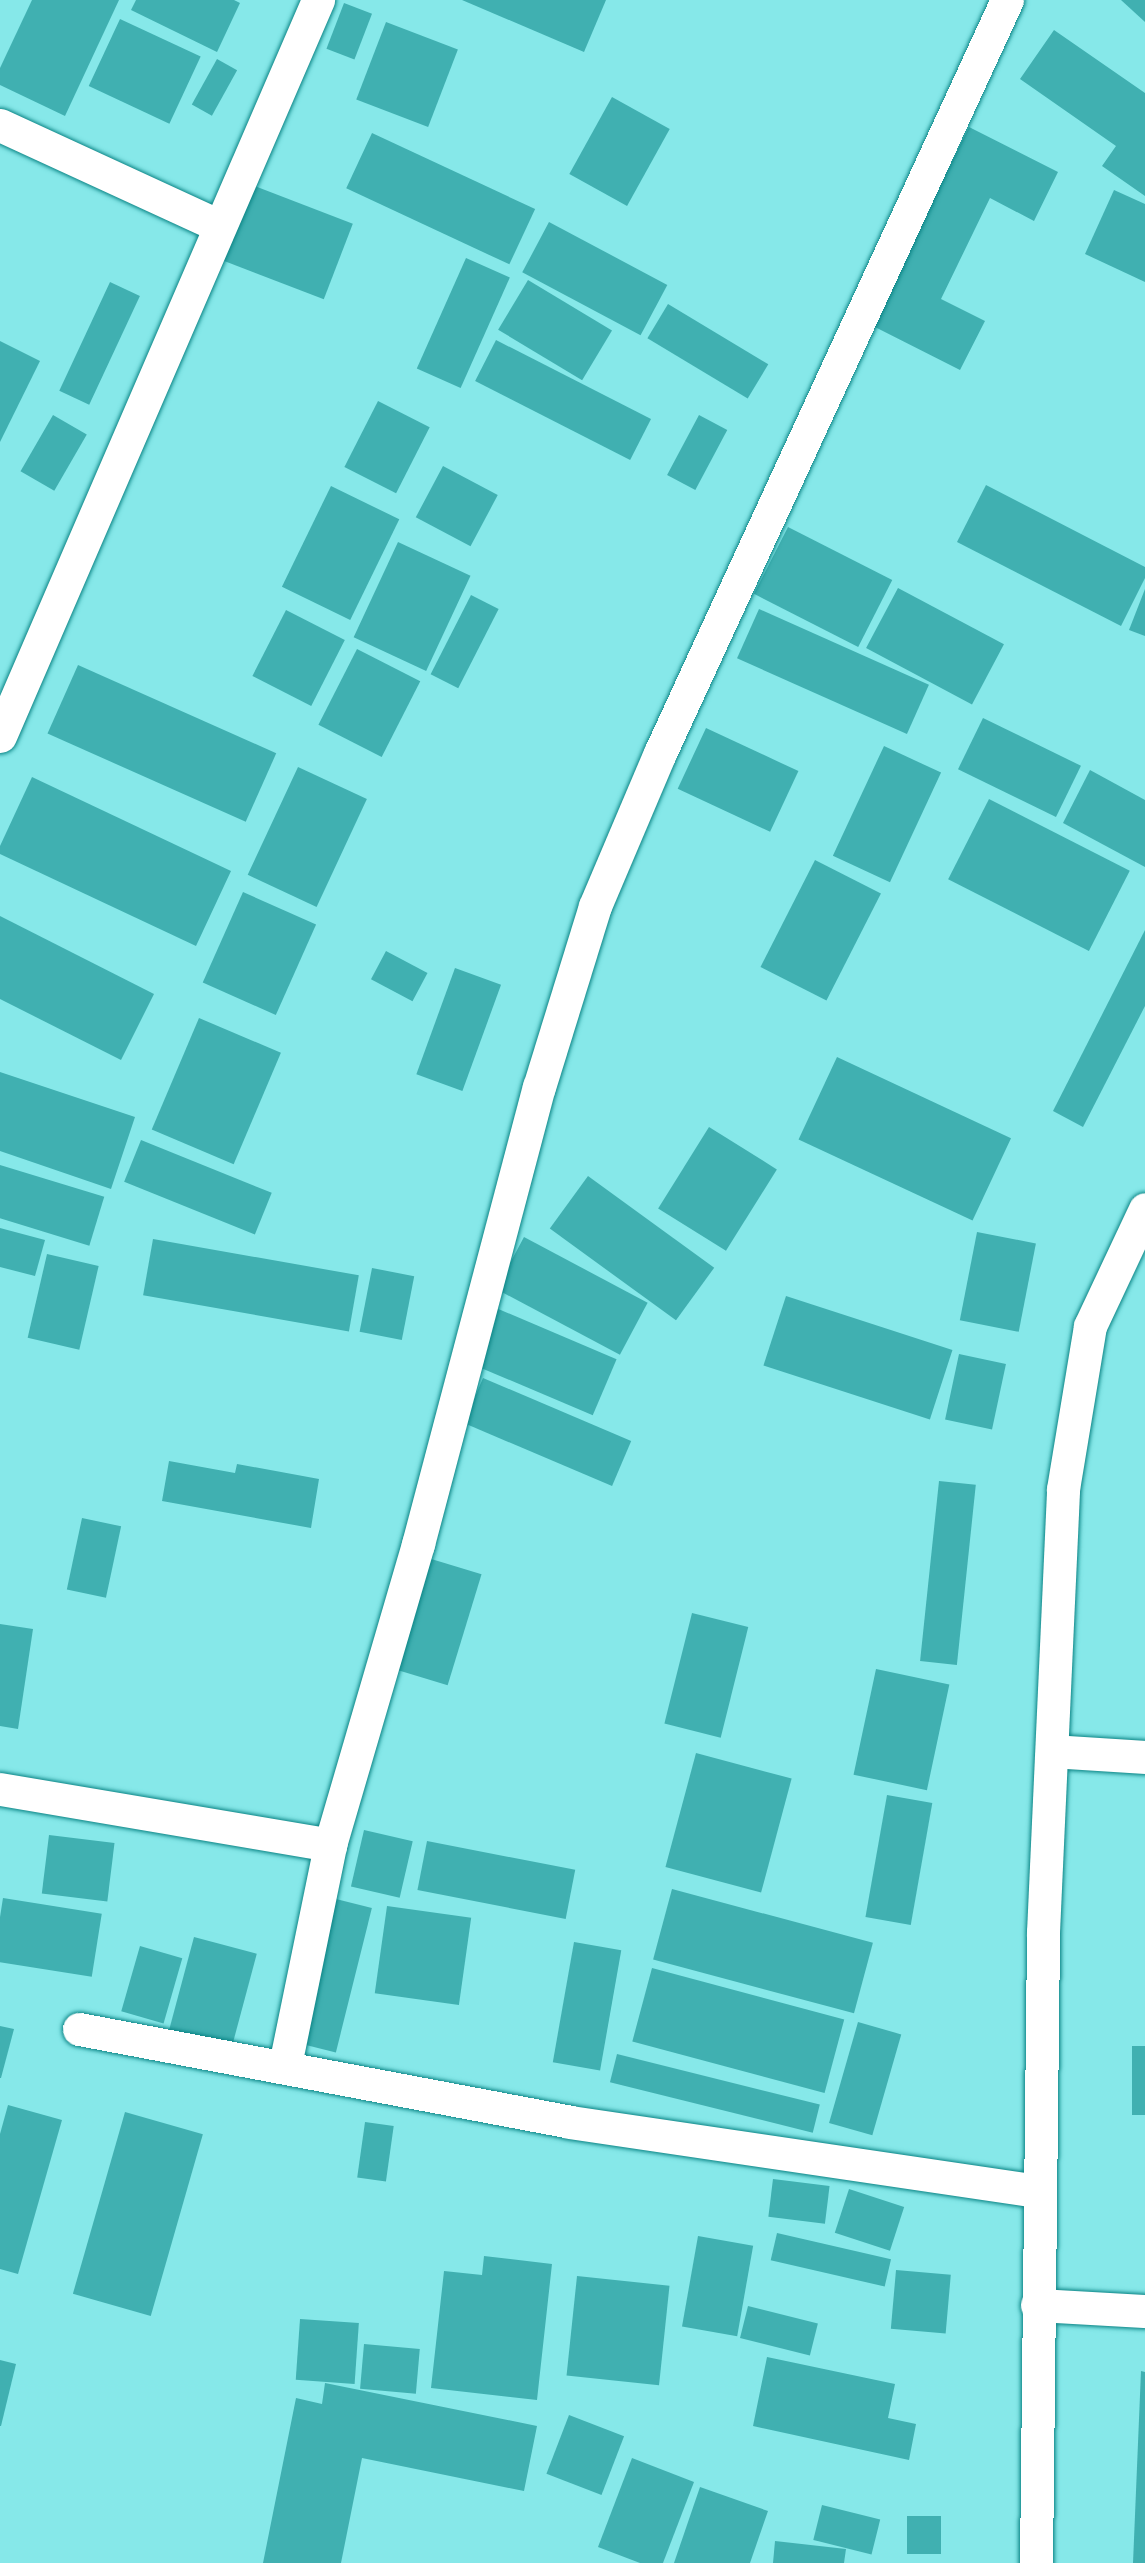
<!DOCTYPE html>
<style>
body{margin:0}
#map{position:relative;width:1145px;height:2563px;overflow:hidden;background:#86e8e9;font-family:"DM Sans",sans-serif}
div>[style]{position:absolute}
.building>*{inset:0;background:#40b0b1;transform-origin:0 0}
.roads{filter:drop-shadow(0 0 2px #0a8485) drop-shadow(0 0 2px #0a8485)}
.minor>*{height:33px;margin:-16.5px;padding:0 16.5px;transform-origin:16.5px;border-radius:16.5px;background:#fff}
.tertiary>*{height:33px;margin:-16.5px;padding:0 16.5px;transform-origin:16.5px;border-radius:16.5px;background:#fff}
span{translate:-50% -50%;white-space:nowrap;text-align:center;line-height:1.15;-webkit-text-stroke:6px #93f6f6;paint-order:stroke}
</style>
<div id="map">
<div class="building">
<i style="clip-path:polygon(32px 0,119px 0,65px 116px,0 85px,0 68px)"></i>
<i style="clip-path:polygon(136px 0,234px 0,240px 3px,217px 52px,131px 10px)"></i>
<i style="clip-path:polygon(462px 0,606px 0,584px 52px)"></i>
<i style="clip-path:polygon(1121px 0,1145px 0,1145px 22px)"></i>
<i style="left:344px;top:3px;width:30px;height:49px;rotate:21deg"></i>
<i style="left:120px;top:19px;width:89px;height:74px;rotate:25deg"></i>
<i style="left:386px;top:22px;width:77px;height:83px;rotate:21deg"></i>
<i style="clip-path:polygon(1054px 30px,1145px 93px,1145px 196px,1102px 166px,1116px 146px,1020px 79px)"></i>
<i style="left:217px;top:59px;width:23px;height:52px;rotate:29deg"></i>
<i style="left:612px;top:97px;width:66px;height:88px;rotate:29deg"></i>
<i style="clip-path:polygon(969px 127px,1058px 172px,1034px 221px,990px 198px,941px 299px,985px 321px,960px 370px,871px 325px)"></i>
<i style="left:372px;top:133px;width:180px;height:61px;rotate:25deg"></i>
<i style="left:252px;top:185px;width:108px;height:81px;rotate:21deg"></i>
<i style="clip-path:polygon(1114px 190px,1145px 204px,1145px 282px,1085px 254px)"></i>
<i style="left:549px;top:222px;width:134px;height:57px;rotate:28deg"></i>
<i style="left:466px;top:258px;width:48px;height:121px;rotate:24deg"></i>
<i style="left:528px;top:280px;width:98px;height:58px;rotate:31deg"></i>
<i style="left:110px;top:282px;width:33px;height:120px;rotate:25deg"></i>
<i style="left:668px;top:304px;width:117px;height:40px;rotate:31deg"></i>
<i style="left:496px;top:340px;width:174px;height:46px;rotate:27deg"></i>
<i style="clip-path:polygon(0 341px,40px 361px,0 442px)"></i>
<i style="left:378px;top:401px;width:58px;height:74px;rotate:27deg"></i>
<i style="left:53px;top:415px;width:39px;height:65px;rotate:30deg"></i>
<i style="left:699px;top:415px;width:32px;height:68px;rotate:28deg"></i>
<i style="left:443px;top:466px;width:62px;height:58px;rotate:28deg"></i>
<i style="clip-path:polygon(986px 485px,1145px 567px,1145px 578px,1121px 626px,957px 542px)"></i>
<i style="left:331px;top:486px;width:76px;height:112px;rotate:26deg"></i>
<i style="left:788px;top:527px;width:117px;height:75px;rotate:27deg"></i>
<i style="left:398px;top:542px;width:80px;height:105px;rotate:25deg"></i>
<i style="left:898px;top:588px;width:120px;height:68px;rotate:28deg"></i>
<i style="clip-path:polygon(1145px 589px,1145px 636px,1129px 630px)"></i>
<i style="left:471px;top:595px;width:31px;height:89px;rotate:27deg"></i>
<i style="left:759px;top:609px;width:186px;height:54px;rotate:24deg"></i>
<i style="left:286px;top:610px;width:66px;height:74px;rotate:27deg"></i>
<i style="left:357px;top:649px;width:71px;height:85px;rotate:27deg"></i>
<i style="left:78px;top:665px;width:217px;height:75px;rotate:24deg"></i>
<i style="left:983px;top:718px;width:109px;height:57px;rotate:26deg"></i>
<i style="left:706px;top:728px;width:102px;height:67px;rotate:25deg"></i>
<i style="left:884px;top:746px;width:63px;height:121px;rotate:25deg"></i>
<i style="left:298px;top:767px;width:76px;height:119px;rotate:25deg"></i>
<i style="clip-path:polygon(1090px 770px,1145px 800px,1145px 867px,1063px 823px)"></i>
<i style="clip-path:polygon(32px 777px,231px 871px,196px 946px,0 854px,0 846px)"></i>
<i style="left:989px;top:799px;width:158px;height:90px;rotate:27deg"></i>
<i style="left:815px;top:860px;width:74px;height:120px;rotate:27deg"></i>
<i style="left:243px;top:892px;width:80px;height:99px;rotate:24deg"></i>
<i style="clip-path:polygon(0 916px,154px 994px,121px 1060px,0 999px)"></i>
<i style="clip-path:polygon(1145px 930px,1145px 1006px,1083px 1127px,1053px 1111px)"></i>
<i style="left:386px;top:951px;width:47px;height:32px;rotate:28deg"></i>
<i style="left:455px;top:968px;width:49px;height:113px;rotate:20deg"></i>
<i style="left:199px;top:1018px;width:89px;height:121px;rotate:23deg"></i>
<i style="left:837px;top:1057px;width:192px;height:91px;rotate:25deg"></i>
<i style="clip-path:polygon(0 1072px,135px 1117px,111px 1189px,0 1151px)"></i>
<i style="left:709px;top:1127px;width:80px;height:96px;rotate:32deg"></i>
<i style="left:141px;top:1140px;width:141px;height:45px;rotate:22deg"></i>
<i style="left:0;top:1165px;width:109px;height:51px;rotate:17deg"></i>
<i style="left:588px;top:1176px;width:156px;height:65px;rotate:36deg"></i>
<i style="clip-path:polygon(0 1228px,45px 1240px,35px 1276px,0 1267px)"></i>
<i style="left:977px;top:1232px;width:60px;height:90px;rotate:11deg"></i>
<i style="left:524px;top:1237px;width:140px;height:59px;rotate:28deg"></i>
<i style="left:153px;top:1239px;width:209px;height:57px;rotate:10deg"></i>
<i style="left:47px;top:1254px;width:53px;height:86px;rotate:13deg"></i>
<i style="left:372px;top:1268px;width:43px;height:65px;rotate:11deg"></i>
<i style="left:786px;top:1296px;width:175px;height:73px;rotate:18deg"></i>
<i style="left:496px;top:1308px;width:131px;height:61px;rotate:23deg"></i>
<i style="left:959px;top:1354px;width:48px;height:67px;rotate:12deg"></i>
<i style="left:483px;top:1378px;width:161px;height:49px;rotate:23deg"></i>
<i style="clip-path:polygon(169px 1461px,235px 1473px,237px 1464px,319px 1479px,311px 1528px,162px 1501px)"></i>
<i style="left:939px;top:1481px;width:37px;height:181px;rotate:6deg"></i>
<i style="left:82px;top:1518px;width:40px;height:73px;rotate:12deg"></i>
<i style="left:428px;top:1558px;width:56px;height:116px;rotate:17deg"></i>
<i style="left:692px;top:1613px;width:58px;height:114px;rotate:14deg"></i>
<i style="clip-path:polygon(0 1624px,33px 1629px,18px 1729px,0 1726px)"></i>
<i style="left:876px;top:1669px;width:75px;height:108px;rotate:12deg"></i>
<i style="left:696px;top:1753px;width:99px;height:118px;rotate:15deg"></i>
<i style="left:887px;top:1795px;width:46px;height:124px;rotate:10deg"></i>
<i style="left:364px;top:1830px;width:50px;height:58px;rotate:13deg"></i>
<i style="left:49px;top:1835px;width:66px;height:59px;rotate:7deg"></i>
<i style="left:427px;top:1841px;width:151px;height:50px;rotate:11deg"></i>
<i style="left:672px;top:1889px;width:208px;height:73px;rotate:15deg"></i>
<i style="left:3px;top:1898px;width:100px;height:64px;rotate:9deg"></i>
<i style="left:336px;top:1899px;width:37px;height:149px;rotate:14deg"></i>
<i style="left:387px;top:1906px;width:85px;height:88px;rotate:8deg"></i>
<i style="left:194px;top:1937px;width:65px;height:97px;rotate:15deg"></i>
<i style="left:574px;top:1942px;width:48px;height:122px;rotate:10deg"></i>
<i style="left:140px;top:1946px;width:44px;height:68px;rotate:16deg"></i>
<i style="left:652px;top:1968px;width:199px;height:76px;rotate:15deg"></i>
<i style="left:858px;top:2022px;width:45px;height:105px;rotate:16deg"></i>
<i style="clip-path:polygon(0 2026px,14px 2029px,1px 2078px,0 2078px)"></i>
<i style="left:1132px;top:2046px;width:13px;height:69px"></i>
<i style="left:617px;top:2054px;width:209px;height:29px;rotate:14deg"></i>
<i style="clip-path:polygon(8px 2105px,62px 2120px,18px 2274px,0 2269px,0 2134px)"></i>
<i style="left:125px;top:2112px;width:81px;height:189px;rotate:16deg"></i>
<i style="left:365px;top:2122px;width:29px;height:56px;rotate:8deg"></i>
<i style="left:773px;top:2179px;width:57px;height:38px;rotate:7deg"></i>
<i style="left:849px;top:2189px;width:58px;height:46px;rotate:18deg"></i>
<i style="left:777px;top:2233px;width:117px;height:28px;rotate:13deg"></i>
<i style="left:698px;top:2236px;width:56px;height:92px;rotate:10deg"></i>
<i style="clip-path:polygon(484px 2256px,552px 2264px,537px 2400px,431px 2388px,444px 2271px,482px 2275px)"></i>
<i style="left:896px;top:2270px;width:55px;height:59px;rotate:5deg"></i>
<i style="left:577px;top:2276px;width:93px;height:100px;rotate:6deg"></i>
<i style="left:748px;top:2306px;width:72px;height:33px;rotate:14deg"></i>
<i style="left:300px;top:2319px;width:59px;height:61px;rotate:4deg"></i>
<i style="left:364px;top:2344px;width:56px;height:45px;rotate:5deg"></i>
<i style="clip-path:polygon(767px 2357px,895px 2384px,888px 2418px,916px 2424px,909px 2460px,753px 2426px)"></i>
<i style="clip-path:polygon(0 2360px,16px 2364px,1px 2426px,0 2426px)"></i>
<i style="clip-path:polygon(1141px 2371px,1145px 2372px,1145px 2563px,1133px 2563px)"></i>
<i style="clip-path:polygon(325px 2383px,537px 2426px,524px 2491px,362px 2458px,341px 2563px,263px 2563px,296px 2398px,322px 2404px)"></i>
<i style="left:569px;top:2415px;width:59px;height:63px;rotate:21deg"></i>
<i style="clip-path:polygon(632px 2458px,694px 2482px,663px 2563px,640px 2563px,598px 2547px)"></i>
<i style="clip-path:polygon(700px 2487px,768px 2511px,750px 2563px,674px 2563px)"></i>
<i style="left:822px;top:2505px;width:60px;height:36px;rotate:14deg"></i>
<i style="left:907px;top:2516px;width:34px;height:38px"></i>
<i style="clip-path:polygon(775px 2541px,846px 2549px,844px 2563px,773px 2563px)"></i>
</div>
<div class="roads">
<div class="minor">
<i style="left:0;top:125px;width:239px;rotate:24.7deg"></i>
<i style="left:0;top:736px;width:802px;rotate:-66.63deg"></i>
<i style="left:1052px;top:1751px;width:93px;rotate:3.7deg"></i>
<i style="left:0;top:1789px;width:335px;rotate:9.6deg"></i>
<i style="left:79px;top:2029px;width:500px;rotate:10.7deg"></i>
<i style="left:570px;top:2122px;width:474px;rotate:8.4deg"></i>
<i style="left:285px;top:2065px;width:225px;rotate:-78.4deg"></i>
<i style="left:330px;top:1845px;width:314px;rotate:-73.7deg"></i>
<i style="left:418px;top:1544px;width:473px;rotate:-75.2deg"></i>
<i style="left:539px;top:1087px;width:189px;rotate:-72.8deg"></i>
<i style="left:595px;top:906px;width:166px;rotate:-67deg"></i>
<i style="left:660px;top:753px;width:829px;rotate:-65.26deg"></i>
<i style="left:1037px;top:2305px;width:108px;rotate:3.2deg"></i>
</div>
<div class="tertiary">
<i style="left:1036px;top:2563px;width:631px;rotate:-89.36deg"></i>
<i style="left:1043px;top:1932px;width:443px;rotate:-87.4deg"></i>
<i style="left:1063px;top:1489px;width:165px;rotate:-80.6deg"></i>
<i style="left:1090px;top:1326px;width:129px;rotate:-64.8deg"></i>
</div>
</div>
</div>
